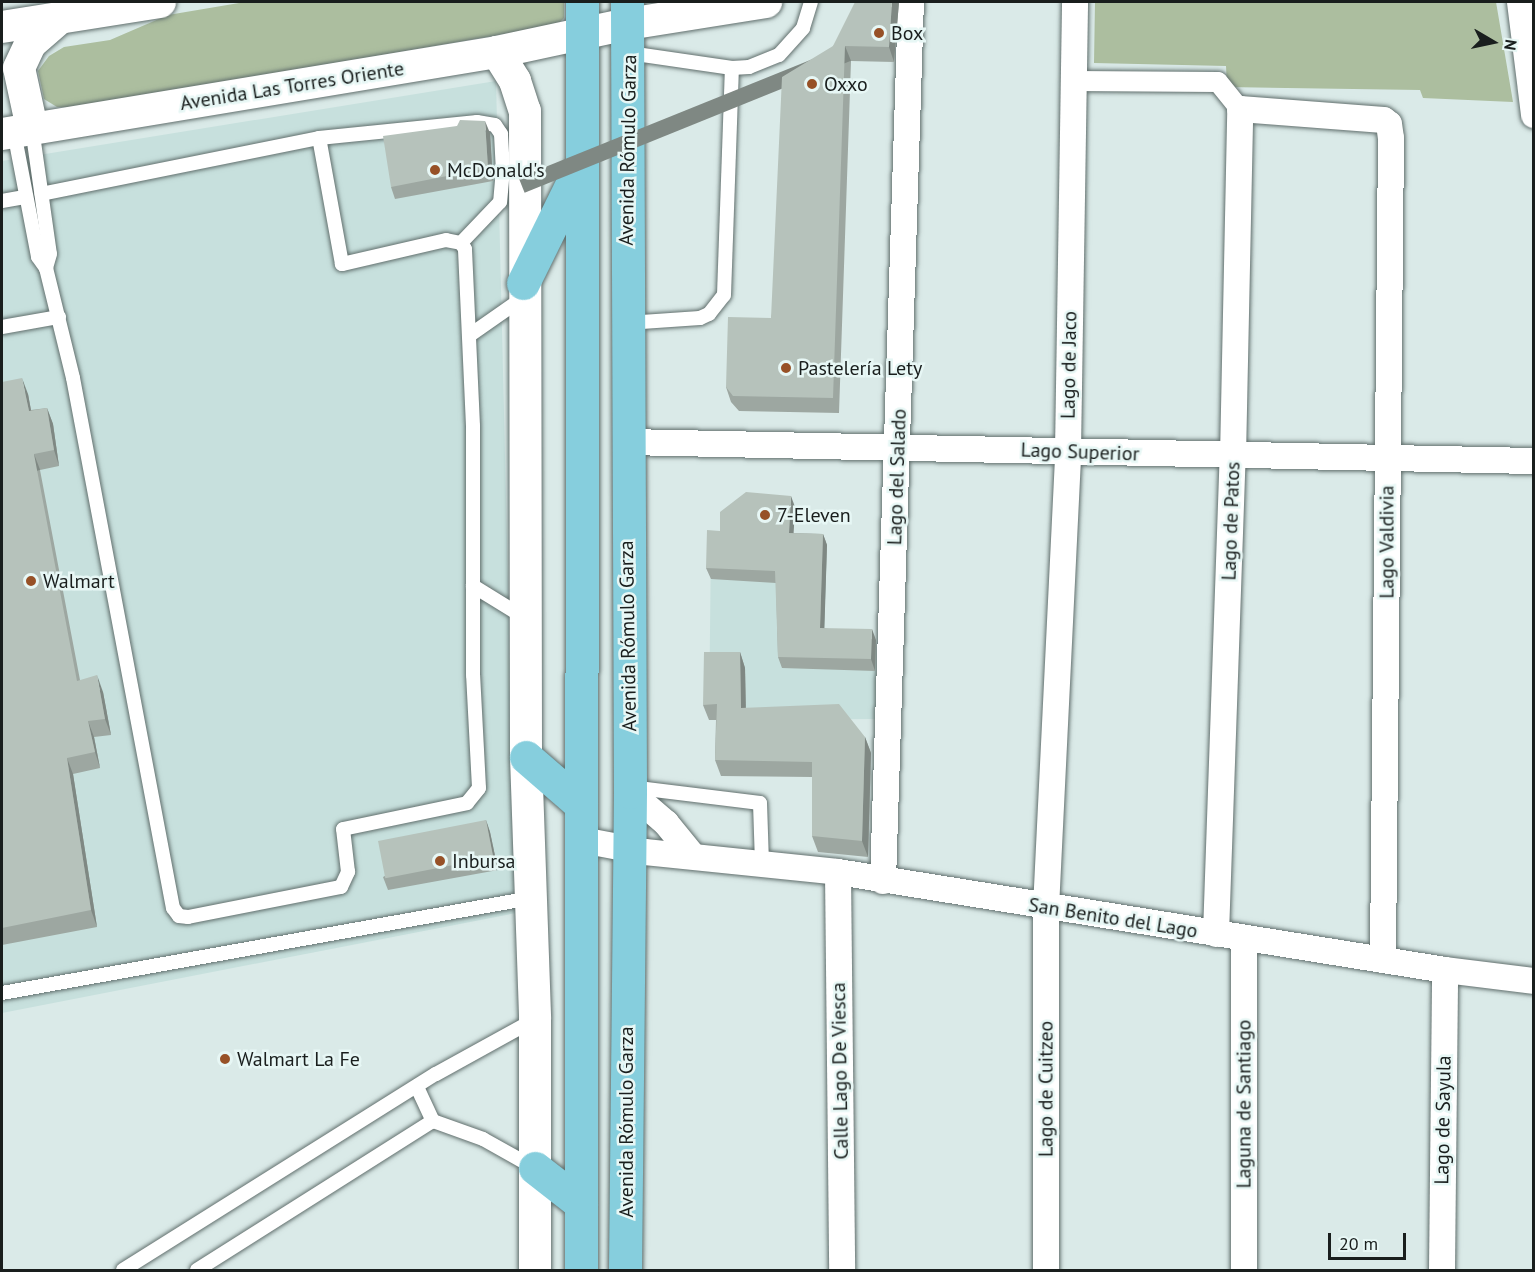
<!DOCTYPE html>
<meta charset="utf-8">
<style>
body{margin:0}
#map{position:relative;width:1535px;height:1272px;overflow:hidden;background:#daeae8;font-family:"PT Sans",sans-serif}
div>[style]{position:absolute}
.built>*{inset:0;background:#c7e0dd}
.green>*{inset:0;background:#acbe9f}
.roads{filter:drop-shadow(0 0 2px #616f6d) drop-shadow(0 0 2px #616f6d)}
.service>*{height:14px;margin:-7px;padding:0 7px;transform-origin:7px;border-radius:7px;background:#fff}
.pedestrian>*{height:20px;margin:-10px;padding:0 10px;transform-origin:10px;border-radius:10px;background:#fff}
.minor>*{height:26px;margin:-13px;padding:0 13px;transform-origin:13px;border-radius:13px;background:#fff}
.tertiary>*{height:32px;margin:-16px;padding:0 16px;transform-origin:16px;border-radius:16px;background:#fff}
.primary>*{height:33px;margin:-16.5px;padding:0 16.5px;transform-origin:16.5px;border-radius:16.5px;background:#86cedd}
.wall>*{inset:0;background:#9da7a1}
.shaded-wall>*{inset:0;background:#7f8883;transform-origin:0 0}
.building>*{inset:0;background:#b6c2bb;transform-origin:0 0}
.dots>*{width:16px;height:16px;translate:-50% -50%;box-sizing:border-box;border:3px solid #e7f7f5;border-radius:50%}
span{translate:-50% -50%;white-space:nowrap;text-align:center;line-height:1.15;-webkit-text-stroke:5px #e7f7f5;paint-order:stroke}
.poi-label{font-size:20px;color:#191e1d}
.left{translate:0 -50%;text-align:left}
.street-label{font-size:20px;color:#191e1d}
.frame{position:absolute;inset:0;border:3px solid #191e1d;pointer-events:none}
.north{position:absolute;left:1463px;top:12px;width:60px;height:60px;-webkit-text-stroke:4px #e7f7f5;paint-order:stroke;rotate:99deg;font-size:16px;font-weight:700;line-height:24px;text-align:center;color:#191e1d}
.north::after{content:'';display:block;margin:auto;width:21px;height:27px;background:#191e1d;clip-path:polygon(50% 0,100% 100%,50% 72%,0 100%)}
.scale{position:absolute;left:1328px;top:1233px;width:78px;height:27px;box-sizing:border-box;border:3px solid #191e1d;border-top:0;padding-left:8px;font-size:18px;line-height:21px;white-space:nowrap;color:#191e1d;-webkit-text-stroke:4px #e7f7f5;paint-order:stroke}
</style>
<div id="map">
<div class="built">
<i style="clip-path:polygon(496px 81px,516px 913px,2px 1013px,2px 161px)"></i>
<i style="clip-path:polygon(711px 542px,827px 545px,824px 639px,876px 640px,876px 719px,709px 720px)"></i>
</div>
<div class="green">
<i style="clip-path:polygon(245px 2px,564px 2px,564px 18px,557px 25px,79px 107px,57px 107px,44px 99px,38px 71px,49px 56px,64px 47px,110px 40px,168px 15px)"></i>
<i style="clip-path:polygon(1095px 2px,1496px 2px,1513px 102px,1423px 98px,1420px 90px,1227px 87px,1226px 66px,1094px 63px)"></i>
</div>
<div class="roads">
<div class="service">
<i style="left:732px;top:68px;width:17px;rotate:-3deg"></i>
<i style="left:749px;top:67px;width:32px;rotate:-22deg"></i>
<i style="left:779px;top:55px;width:36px;rotate:-48deg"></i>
<i style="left:803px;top:28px;width:27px;rotate:-73deg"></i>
<i style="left:32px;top:128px;width:127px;rotate:81.9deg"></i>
<i style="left:50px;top:254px;width:15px;rotate:106deg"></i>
<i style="left:14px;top:132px;width:127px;rotate:79.1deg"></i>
<i style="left:38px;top:257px;width:14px;rotate:54deg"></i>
<i style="left:46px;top:268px;width:113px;rotate:76.2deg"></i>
<i style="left:73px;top:378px;width:539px;rotate:79.32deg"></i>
<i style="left:173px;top:908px;width:10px;rotate:53deg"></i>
<i style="left:179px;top:916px;width:9px;rotate:6deg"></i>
<i style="left:188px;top:917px;width:156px;rotate:-11.1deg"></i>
<i style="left:341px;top:887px;width:17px;rotate:-65deg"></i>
<i style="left:348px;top:872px;width:43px;rotate:-96.6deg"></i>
<i style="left:343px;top:829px;width:127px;rotate:-11.8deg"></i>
<i style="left:467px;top:803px;width:19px;rotate:-51deg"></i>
<i style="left:479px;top:788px;width:113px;rotate:-93deg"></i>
<i style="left:473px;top:675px;width:249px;rotate:-90deg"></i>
<i style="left:473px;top:426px;width:177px;rotate:-92.6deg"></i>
<i style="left:465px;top:249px;width:7px;rotate:-124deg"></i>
<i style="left:461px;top:243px;width:15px;rotate:-169deg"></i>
<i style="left:446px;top:240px;width:107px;rotate:167deg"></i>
<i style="left:342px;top:264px;width:128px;rotate:-100.3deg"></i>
<i style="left:319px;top:138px;width:283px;rotate:168.6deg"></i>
<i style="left:319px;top:138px;width:159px;rotate:-5.8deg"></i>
<i style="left:477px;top:122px;width:18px;rotate:9deg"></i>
<i style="left:495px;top:125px;width:11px;rotate:56deg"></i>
<i style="left:501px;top:134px;width:35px;rotate:87deg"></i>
<i style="left:503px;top:169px;width:33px;rotate:95deg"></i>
<i style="left:500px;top:202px;width:57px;rotate:133.6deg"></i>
<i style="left:2px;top:201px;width:23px;rotate:-10deg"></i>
<i style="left:627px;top:323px;width:73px;rotate:-3.9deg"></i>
<i style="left:700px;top:318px;width:10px;rotate:-24deg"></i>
<i style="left:709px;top:314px;width:24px;rotate:-52deg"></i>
<i style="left:724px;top:295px;width:227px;rotate:-88deg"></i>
<i style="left:732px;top:68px;width:104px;rotate:-171.7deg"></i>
<i style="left:2px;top:327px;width:58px;rotate:-10deg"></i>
<i style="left:470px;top:335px;width:65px;rotate:-34.9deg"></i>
<i style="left:473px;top:586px;width:61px;rotate:31.6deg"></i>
<i style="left:630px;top:787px;width:131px;rotate:7deg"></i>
<i style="left:760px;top:803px;width:60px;rotate:88.1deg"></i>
<i style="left:2px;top:993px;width:537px;rotate:-10.18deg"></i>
<i style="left:417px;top:1087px;width:38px;rotate:65deg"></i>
<i style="left:123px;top:1270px;width:369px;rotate:-32.1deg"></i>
<i style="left:436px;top:1074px;width:112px;rotate:-28.9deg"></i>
<i style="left:197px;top:1270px;width:279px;rotate:-32.3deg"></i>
<i style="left:433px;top:1121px;width:53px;rotate:19.8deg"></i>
<i style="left:483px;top:1139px;width:57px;rotate:29.2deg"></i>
</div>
<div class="pedestrian">
<i style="left:1074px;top:81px;width:144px;rotate:0.4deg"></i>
<i style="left:1218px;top:82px;width:35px;rotate:51deg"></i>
</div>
<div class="minor">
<i style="left:1520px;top:2px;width:114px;rotate:82.9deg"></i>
<i style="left:626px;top:442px;width:908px;rotate:1.2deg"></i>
<i style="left:630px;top:792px;width:48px;rotate:40.7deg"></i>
<i style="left:666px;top:823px;width:41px;rotate:50.9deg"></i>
<i style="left:582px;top:840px;width:64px;rotate:10.8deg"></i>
<i style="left:645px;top:852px;width:194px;rotate:5.9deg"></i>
<i style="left:838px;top:872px;width:615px;rotate:9.17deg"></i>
<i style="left:1445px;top:970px;width:90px;rotate:7deg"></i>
<i style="left:838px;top:872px;width:398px;rotate:89.4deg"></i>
<i style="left:883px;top:881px;width:879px;rotate:-88.18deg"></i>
<i style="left:1216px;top:934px;width:477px;rotate:-88deg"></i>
<i style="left:1233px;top:457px;width:348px;rotate:-88.8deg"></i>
<i style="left:1240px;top:109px;width:144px;rotate:4.4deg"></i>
<i style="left:1384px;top:120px;width:6px;rotate:39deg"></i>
<i style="left:1389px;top:124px;width:14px;rotate:82deg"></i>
<i style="left:1391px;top:138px;width:822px;rotate:90.56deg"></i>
<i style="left:1046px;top:1270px;width:362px;rotate:-90deg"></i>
<i style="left:1046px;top:908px;width:458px;rotate:-87.2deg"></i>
<i style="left:1068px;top:451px;width:449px;rotate:-89.1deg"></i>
<i style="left:1244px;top:1270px;width:332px;rotate:-90deg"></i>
<i style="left:1442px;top:1270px;width:300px;rotate:-89.4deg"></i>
</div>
<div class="tertiary">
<i style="left:2px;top:27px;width:160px;rotate:-9deg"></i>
<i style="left:497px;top:52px;width:34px;rotate:58deg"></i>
<i style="left:515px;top:81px;width:32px;rotate:72deg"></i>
<i style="left:525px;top:111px;width:646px;rotate:89.91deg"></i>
<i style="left:526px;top:757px;width:262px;rotate:88deg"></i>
<i style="left:535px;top:1019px;width:251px;rotate:90deg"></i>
<i style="left:32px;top:128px;width:61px;rotate:-102.2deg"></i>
<i style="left:19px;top:68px;width:26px;rotate:-65deg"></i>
<i style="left:30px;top:44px;width:40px;rotate:-41deg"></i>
<i style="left:2px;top:134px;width:502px;rotate:-9.41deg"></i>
<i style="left:497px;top:52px;width:134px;rotate:-12.1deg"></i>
<i style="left:628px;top:24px;width:140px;rotate:-9.1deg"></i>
</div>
<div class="primary">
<i style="left:523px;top:283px;width:127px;rotate:-63.8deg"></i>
<i style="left:526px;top:757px;width:72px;rotate:41deg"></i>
<i style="left:535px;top:1168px;width:58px;rotate:38deg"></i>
<i style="left:581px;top:1270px;width:1268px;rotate:-89.95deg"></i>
<i style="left:625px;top:1270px;width:478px;rotate:-89.4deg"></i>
<i style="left:630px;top:792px;width:790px;rotate:-90.22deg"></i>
</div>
</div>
<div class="wall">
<i style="clip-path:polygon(899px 2px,894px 62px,851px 61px,839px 413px,739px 411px,731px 402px,726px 387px,771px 318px,833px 46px)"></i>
<i style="clip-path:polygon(457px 126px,490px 133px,493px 181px,395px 199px,391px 187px)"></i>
<i style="clip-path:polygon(2px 382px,28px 394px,31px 410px,47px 408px,53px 424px,59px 466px,40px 470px,80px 680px,103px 692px,111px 735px,94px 737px,100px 768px,73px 774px,97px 927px,2px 945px)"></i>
<i style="clip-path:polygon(795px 507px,793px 533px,823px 534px,827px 545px,824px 628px,876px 640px,875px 671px,782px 668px,778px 657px,776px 583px,711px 579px,706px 568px,720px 531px)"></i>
<i style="clip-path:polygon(740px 652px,745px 668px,746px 708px,865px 737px,871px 753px,868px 857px,818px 852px,812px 836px,812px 777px,721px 776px,715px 760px,716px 720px,709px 720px,703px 705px)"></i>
<i style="clip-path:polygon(486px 820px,490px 832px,498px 870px,388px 890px,383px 877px)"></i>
</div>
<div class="shaded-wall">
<i style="clip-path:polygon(892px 2px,899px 2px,894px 62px,889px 47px)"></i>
<i style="left:845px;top:46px;width:16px;height:352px;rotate:68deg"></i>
<i style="clip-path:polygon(485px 121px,490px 133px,493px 181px,488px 168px)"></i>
<i style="clip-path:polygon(22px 378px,28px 394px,34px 427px,29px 411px)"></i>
<i style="clip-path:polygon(47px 408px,53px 424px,59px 466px,54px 450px)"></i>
<i style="left:34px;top:454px;width:17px;height:231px;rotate:69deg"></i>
<i style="clip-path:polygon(791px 496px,795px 507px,793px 544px,789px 533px)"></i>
<i style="clip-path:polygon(823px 534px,827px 545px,824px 640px,820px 628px)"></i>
<i style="clip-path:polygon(872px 629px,876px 640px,875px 671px,871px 659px)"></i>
<i style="clip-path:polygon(740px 652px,745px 668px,746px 724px,741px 708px)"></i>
<i style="clip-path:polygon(97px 675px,103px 692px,111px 735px,105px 719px)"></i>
<i style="clip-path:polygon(88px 721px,94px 737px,100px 768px,95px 752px)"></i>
<i style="clip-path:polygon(865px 737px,871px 753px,868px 857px,862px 841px)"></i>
<i style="clip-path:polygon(67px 758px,73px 774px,97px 927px,91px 910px)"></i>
<i style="clip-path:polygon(486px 820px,490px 832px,498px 870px,493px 857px)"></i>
</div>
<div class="building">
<i style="clip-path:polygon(855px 2px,892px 2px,889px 47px,845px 46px,833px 398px,733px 396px,726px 387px,728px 317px,771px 318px,782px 77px,833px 46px)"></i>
<i style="clip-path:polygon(460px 120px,485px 121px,488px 168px,391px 187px,383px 136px,457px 126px)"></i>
<i style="clip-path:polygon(22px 378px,29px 411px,47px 408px,54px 450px,34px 454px,77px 681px,97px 675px,105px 719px,88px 721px,95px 752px,67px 758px,91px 910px,2px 928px,2px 382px)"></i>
<i style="clip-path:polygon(746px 492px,791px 496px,789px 533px,823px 534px,820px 628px,872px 629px,871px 659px,778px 657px,775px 571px,706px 568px,707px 530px,720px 531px,720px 512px)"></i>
<i style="clip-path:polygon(704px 652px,740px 652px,741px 708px,839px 704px,865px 737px,862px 841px,812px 836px,812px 762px,715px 760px,717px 704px,703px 705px)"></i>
<i style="left:486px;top:820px;width:38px;height:110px;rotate:79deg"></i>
</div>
<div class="dots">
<i style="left:879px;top:33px;background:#975127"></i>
<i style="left:812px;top:84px;background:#975127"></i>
<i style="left:435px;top:170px;background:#975127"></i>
<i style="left:786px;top:368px;background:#975127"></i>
<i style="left:765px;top:515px;background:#975127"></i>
<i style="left:31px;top:581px;background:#975127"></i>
<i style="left:440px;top:861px;background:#975127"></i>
<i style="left:225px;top:1059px;background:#975127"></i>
</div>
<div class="poi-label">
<span class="left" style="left:891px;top:33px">Box</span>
<span class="left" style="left:824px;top:84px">Oxxo</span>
<span class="left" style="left:447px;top:170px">McDonald's</span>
<span class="left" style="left:798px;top:368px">Pastelería Lety</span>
<span class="left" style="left:777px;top:515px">7-Eleven</span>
<span class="left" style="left:43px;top:581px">Walmart</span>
<span class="left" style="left:452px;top:861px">Inbursa</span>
<span class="left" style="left:237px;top:1059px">Walmart La Fe</span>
</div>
<div class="street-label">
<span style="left:292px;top:86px;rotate:-9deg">Avenida Las Torres Oriente</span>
<span style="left:628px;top:150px;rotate:-89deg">Avenida Rómulo Garza</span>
<span style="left:1069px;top:365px;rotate:-89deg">Lago de Jaco</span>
<span style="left:1080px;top:452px;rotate:2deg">Lago Superior</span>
<span style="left:897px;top:477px;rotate:-88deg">Lago del Salado</span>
<span style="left:1231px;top:521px;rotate:-88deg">Lago de Patos</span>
<span style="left:1387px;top:542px;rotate:-90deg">Lago Valdivia</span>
<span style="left:628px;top:636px;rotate:-91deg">Avenida Rómulo Garza</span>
<span style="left:1113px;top:918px;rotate:9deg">San Benito del Lago</span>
<span style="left:840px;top:1071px;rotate:-91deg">Calle Lago De Viesca</span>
<span style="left:1046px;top:1089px;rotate:-90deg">Lago de Cuitzeo</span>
<span style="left:1244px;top:1104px;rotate:-90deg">Laguna de Santiago</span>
<span style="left:1443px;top:1120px;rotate:-89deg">Lago de Sayula</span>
<span style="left:626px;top:1122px;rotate:-90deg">Avenida Rómulo Garza</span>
</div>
<div class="frame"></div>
<div class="north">N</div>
<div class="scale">20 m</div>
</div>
